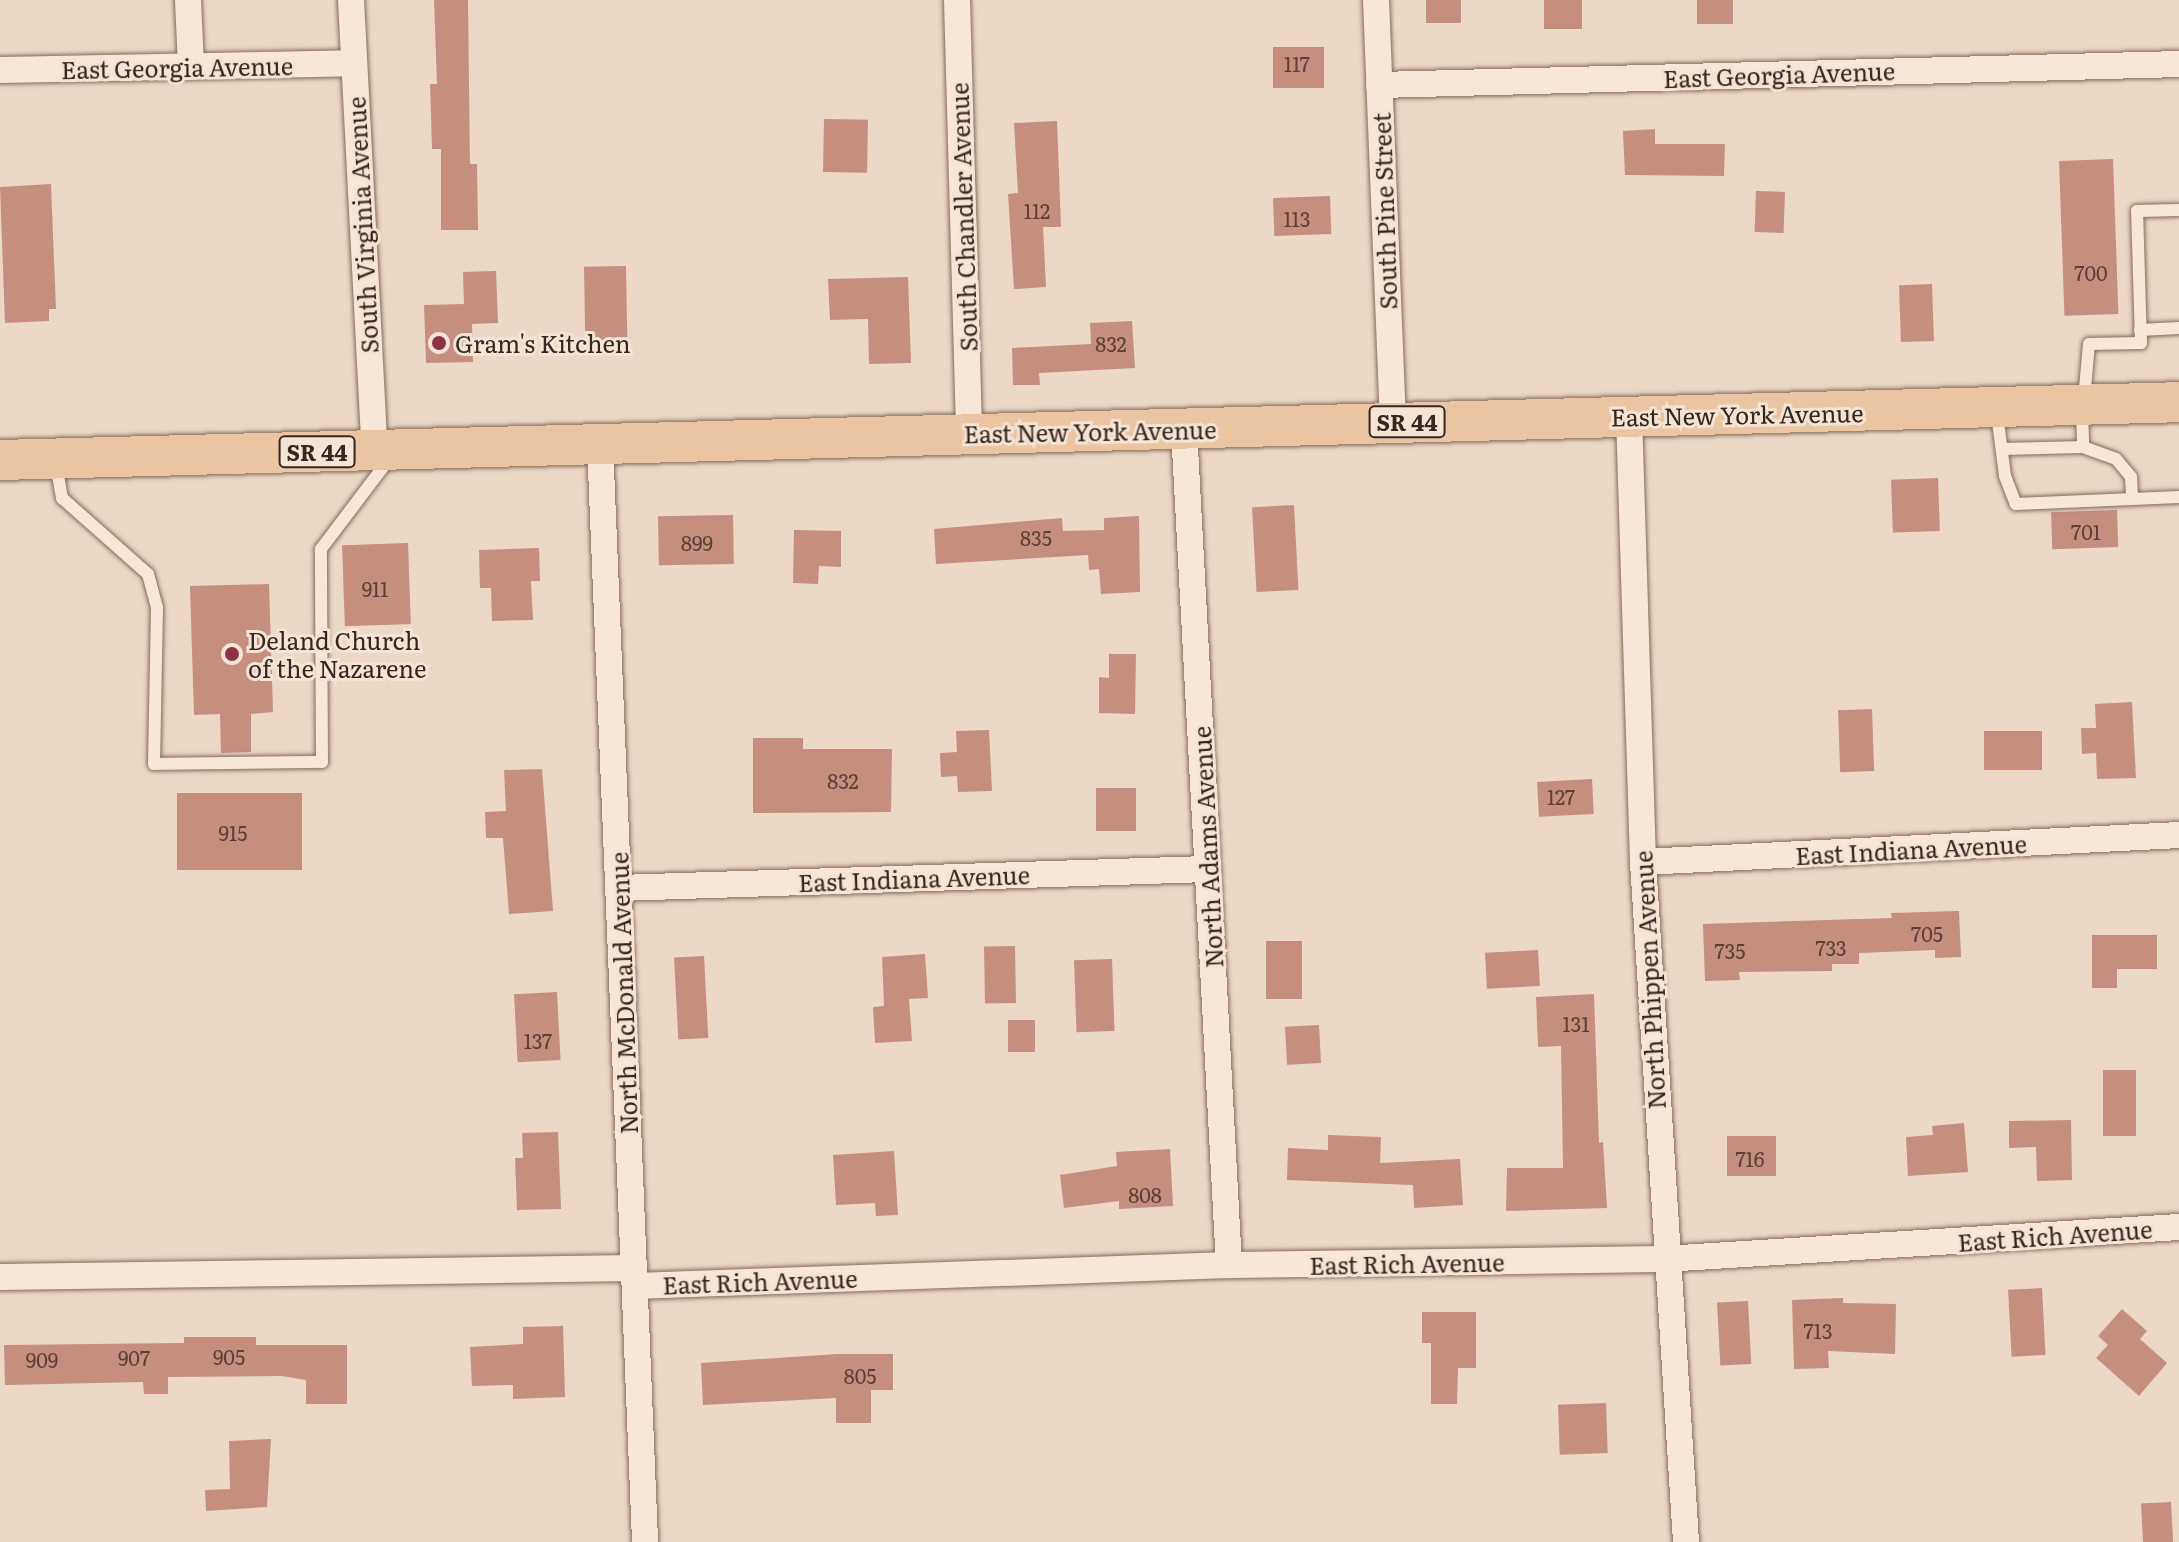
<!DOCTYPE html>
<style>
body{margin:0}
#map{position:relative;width:2179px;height:1542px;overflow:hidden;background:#ebd8c6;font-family:Literata,serif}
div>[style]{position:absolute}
.building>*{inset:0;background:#c68e7f;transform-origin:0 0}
.roads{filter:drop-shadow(0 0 2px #856a5d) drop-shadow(0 0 2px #856a5d)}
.lane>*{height:12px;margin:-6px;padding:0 6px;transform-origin:6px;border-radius:6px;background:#f6e7d9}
.street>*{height:26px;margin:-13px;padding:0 13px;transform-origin:13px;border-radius:13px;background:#f6e7d9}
.primary>*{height:40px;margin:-20px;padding:0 20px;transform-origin:20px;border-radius:20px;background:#ebc4a1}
.dots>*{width:22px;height:22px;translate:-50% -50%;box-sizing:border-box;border:4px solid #f3e4d5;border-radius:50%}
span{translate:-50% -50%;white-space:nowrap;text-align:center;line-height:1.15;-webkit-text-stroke:6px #f3e4d5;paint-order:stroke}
.number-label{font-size:20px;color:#5a4038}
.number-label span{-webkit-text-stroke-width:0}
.shield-label span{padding:2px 6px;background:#f3e4d5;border:2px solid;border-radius:6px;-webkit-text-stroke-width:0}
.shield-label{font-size:22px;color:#362620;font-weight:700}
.street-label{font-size:24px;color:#362620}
.poi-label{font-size:24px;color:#362620}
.left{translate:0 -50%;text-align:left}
</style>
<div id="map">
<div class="building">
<i style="clip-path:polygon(434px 0,468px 0,470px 164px,477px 164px,478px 230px,441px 230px,441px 149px,432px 149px,430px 84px,437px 84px)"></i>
<i style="left:1426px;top:0;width:35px;height:23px"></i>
<i style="left:1544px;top:0;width:38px;height:29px"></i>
<i style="left:1697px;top:0;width:36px;height:24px"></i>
<i style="left:1273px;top:47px;width:51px;height:41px"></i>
<i style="left:824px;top:119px;width:44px;height:53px;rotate:1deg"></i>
<i style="clip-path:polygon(1057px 121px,1061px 227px,1043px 227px,1046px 287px,1014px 289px,1008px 194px,1018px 193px,1014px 123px)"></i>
<i style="clip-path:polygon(1655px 129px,1655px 144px,1725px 144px,1724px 176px,1625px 175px,1623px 131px)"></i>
<i style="left:2113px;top:159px;width:155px;height:54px;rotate:88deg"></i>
<i style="clip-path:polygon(51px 184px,56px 309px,49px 309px,49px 321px,5px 323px,0 187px)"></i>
<i style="left:1756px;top:191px;width:29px;height:41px;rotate:2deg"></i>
<i style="left:1330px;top:196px;width:38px;height:57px;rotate:88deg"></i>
<i style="left:626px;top:266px;width:84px;height:42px;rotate:89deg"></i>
<i style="clip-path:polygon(496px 271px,498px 323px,472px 324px,473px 362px,426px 363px,424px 305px,464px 304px,463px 272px)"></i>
<i style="clip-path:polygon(908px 277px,911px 363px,869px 364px,868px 319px,830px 320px,828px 279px)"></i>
<i style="left:1932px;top:284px;width:57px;height:33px;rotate:88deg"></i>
<i style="clip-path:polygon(1132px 321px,1135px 368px,1039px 373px,1040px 385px,1013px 385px,1012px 348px,1091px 344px,1090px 323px)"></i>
<i style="left:1938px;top:478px;width:53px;height:47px;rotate:88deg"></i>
<i style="left:1294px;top:505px;width:85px;height:42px;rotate:87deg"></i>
<i style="left:2117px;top:510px;width:37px;height:66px;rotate:88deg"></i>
<i style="left:733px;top:515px;width:49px;height:75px;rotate:89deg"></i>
<i style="clip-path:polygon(1139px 516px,1140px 592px,1101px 594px,1099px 569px,1089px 570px,1088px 555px,936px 564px,934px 529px,1062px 518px,1063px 531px,1104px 530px,1104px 518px)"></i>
<i style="clip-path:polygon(794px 530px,841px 531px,841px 567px,819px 566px,818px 584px,793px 583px)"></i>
<i style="left:408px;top:543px;width:81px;height:66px;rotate:88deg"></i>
<i style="clip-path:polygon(539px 548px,540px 581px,531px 581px,533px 620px,492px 621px,491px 588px,480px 588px,479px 550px)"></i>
<i style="clip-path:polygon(269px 584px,273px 712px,251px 714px,251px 752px,221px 753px,220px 714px,194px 715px,190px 586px)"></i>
<i style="clip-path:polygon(1109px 654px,1136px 654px,1135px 714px,1099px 713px,1099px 677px,1109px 678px)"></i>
<i style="clip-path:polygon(2132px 702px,2136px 778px,2097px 779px,2096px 753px,2082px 754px,2081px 728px,2096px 728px,2095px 704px)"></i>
<i style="left:1872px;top:709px;width:62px;height:34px;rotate:88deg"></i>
<i style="clip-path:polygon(989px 730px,992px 791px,958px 792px,957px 776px,941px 777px,940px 753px,957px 752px,956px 731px)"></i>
<i style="left:1984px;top:731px;width:58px;height:39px"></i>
<i style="clip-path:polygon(753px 738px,803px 738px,803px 749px,892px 749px,891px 812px,753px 813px)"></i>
<i style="clip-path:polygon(542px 769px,553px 911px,509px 914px,503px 838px,486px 838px,485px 812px,506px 811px,504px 770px)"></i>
<i style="left:1592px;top:779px;width:35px;height:55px;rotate:87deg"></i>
<i style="left:1096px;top:788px;width:40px;height:43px"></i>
<i style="left:177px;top:793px;width:125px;height:77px"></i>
<i style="clip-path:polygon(1959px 911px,1961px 957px,1935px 958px,1935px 950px,1859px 953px,1859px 964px,1832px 964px,1832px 971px,1739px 972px,1740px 980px,1705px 981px,1703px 924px,1892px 918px,1891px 913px)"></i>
<i style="clip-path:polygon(2092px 935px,2157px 935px,2157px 969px,2117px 969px,2117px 988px,2092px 988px)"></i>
<i style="left:1266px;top:941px;width:36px;height:58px"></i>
<i style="left:1015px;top:946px;width:57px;height:31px;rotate:89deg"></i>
<i style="left:1538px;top:950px;width:36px;height:53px;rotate:87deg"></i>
<i style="clip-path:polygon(925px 954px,928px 998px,909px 999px,912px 1041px,875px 1043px,873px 1007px,884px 1006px,882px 957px)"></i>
<i style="left:704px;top:956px;width:82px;height:30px;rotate:87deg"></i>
<i style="left:1112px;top:959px;width:72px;height:38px;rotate:88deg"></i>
<i style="left:557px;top:992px;width:68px;height:43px;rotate:87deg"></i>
<i style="clip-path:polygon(1594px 994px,1599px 1143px,1603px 1142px,1607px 1208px,1506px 1211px,1507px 1168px,1563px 1168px,1561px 1046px,1538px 1047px,1536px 997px)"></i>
<i style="left:1008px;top:1020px;width:27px;height:32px"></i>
<i style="left:1319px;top:1025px;width:38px;height:34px;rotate:87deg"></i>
<i style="left:2103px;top:1070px;width:33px;height:66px"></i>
<i style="clip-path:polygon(2071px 1120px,2072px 1180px,2037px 1181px,2036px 1147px,2009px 1148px,2009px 1121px)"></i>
<i style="clip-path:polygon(1964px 1123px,1968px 1172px,1908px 1176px,1906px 1137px,1933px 1135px,1932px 1126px)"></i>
<i style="clip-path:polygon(558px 1132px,561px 1209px,517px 1210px,515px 1158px,523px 1158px,522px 1133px)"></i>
<i style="clip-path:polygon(1328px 1135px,1381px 1137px,1380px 1163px,1460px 1159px,1463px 1205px,1414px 1208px,1413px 1185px,1287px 1180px,1288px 1148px,1328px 1150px)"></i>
<i style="left:1727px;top:1136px;width:49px;height:40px"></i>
<i style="clip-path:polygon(1170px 1149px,1173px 1206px,1119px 1209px,1119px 1201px,1064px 1208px,1060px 1175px,1117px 1166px,1116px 1152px)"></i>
<i style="clip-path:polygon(894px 1151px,898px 1215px,876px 1216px,875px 1203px,836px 1205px,833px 1155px)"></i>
<i style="left:2042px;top:1288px;width:67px;height:34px;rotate:87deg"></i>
<i style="clip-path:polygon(1843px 1298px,1843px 1303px,1896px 1304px,1895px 1354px,1828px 1351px,1829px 1368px,1794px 1369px,1792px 1300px)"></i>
<i style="left:1748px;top:1301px;width:63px;height:31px;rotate:87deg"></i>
<i style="clip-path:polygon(2122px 1309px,2147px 1331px,2140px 1339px,2167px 1363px,2139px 1396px,2096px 1358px,2108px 1345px,2098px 1336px)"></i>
<i style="clip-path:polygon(1422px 1312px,1476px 1312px,1476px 1368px,1458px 1368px,1457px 1404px,1431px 1404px,1431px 1343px,1422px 1343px)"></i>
<i style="clip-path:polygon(563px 1326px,565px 1397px,513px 1399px,513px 1385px,472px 1386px,470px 1347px,523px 1344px,523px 1327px)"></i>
<i style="clip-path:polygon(184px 1337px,256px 1337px,256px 1345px,347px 1345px,347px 1404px,306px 1404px,306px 1380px,282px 1376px,168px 1377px,168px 1394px,144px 1394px,143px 1382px,5px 1385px,4px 1345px,184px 1343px)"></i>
<i style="clip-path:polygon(837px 1354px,893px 1354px,893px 1390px,871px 1390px,871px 1423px,836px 1423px,836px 1398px,703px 1405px,701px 1363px)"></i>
<i style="left:1606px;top:1403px;width:50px;height:48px;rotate:88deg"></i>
<i style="clip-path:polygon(271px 1439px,267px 1507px,206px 1511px,205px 1490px,230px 1489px,229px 1441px)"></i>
<i style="left:2171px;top:1502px;width:40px;height:30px;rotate:87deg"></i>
</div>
<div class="roads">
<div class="lane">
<i style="left:2140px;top:330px;width:39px;rotate:-3deg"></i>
<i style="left:2084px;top:399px;width:55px;rotate:-84.8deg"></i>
<i style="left:2089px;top:344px;width:52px;rotate:-1.1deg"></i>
<i style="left:2141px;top:343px;width:132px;rotate:-91.7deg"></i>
<i style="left:2137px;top:211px;width:42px;rotate:-1.4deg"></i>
<i style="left:2082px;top:412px;width:35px;rotate:88deg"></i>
<i style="left:2083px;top:447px;width:35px;rotate:20deg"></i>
<i style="left:2116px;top:459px;width:23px;rotate:50deg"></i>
<i style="left:2131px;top:477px;width:22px;rotate:87deg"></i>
<i style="left:1997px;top:414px;width:63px;rotate:82.6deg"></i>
<i style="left:2005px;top:476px;width:30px;rotate:69deg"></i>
<i style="left:2016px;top:504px;width:163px;rotate:-2.5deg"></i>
<i style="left:2002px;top:449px;width:81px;rotate:-1.4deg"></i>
<i style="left:56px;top:464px;width:35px;rotate:80deg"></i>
<i style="left:62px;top:498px;width:115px;rotate:41.5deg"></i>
<i style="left:148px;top:574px;width:35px;rotate:75deg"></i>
<i style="left:157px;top:608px;width:156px;rotate:91.1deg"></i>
<i style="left:154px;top:764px;width:168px;rotate:-0.7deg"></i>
<i style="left:322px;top:762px;width:213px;rotate:-90.3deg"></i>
<i style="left:321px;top:549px;width:113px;rotate:-52.9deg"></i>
</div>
<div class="street">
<i style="left:188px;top:0;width:66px;rotate:87.4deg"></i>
<i style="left:351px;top:0;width:452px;rotate:87deg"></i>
<i style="left:957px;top:0;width:434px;rotate:88.4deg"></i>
<i style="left:1376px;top:0;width:423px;rotate:87.7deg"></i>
<i style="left:0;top:70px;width:353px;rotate:-1.1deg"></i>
<i style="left:1379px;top:85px;width:800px;rotate:-1.5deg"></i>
<i style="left:1629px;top:416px;width:446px;rotate:88.2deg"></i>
<i style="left:1643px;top:862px;width:681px;rotate:86.38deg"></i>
<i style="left:1184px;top:429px;width:837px;rotate:86.92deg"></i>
<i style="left:600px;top:444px;width:1099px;rotate:87.65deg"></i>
<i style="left:1643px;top:862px;width:537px;rotate:-2.88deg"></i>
<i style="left:619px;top:888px;width:589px;rotate:-1.85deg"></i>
<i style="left:0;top:1277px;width:634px;rotate:-0.81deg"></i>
<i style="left:635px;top:1286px;width:594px;rotate:-2.02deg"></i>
<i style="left:1229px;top:1265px;width:435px;rotate:-0.8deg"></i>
<i style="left:1664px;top:1259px;width:516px;rotate:-3.56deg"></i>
</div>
<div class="primary">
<i style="left:0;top:460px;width:2180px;rotate:-1.52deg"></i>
</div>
</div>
<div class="dots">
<i style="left:439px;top:343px;background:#8f3246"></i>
<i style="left:232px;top:654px;background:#8f3246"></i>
</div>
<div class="number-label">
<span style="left:1297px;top:63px">117</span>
<span style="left:1037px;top:210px">112</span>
<span style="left:1297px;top:218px">113</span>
<span style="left:2091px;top:272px">700</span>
<span style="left:1111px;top:343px">832</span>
<span style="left:2086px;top:531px">701</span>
<span style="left:1036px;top:537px">835</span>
<span style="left:697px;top:542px">899</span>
<span style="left:375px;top:588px">911</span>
<span style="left:843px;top:780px">832</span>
<span style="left:1561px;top:796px">127</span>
<span style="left:233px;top:832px">915</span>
<span style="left:1927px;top:933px">705</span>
<span style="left:1831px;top:947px">733</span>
<span style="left:1730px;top:950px">735</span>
<span style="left:1576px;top:1023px">131</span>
<span style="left:538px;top:1040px">137</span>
<span style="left:1750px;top:1158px">716</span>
<span style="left:1145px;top:1194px">808</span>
<span style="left:1818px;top:1330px">713</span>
<span style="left:229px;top:1356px">905</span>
<span style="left:134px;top:1357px">907</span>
<span style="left:42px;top:1359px">909</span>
<span style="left:860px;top:1375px">805</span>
</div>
<div class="shield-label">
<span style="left:1407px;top:422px">SR 44</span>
<span style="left:317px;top:452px">SR 44</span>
</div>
<div class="street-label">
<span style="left:177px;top:67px;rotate:-1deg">East Georgia Avenue</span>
<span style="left:1779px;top:74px;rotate:-2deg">East Georgia Avenue</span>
<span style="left:1384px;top:211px;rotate:-92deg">South Pine Street</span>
<span style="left:963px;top:217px;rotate:-92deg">South Chandler Avenue</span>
<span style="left:362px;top:225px;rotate:-93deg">South Virginia Avenue</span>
<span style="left:1737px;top:414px;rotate:-1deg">East New York Avenue</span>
<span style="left:1090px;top:431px;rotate:-1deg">East New York Avenue</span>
<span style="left:1207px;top:847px;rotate:-93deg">North Adams Avenue</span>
<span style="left:1911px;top:849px;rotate:-3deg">East Indiana Avenue</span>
<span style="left:914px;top:878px;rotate:-2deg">East Indiana Avenue</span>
<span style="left:1649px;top:980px;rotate:-93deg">North Phippen Avenue</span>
<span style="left:623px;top:993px;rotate:-92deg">North McDonald Avenue</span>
<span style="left:2055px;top:1235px;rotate:-4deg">East Rich Avenue</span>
<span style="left:1407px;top:1263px;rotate:-1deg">East Rich Avenue</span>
<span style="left:760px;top:1281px;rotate:-2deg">East Rich Avenue</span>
</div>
<div class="poi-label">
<span class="left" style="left:455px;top:343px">Gram's Kitchen</span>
<span class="left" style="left:248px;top:654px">Deland Church<br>of the Nazarene</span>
</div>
</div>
